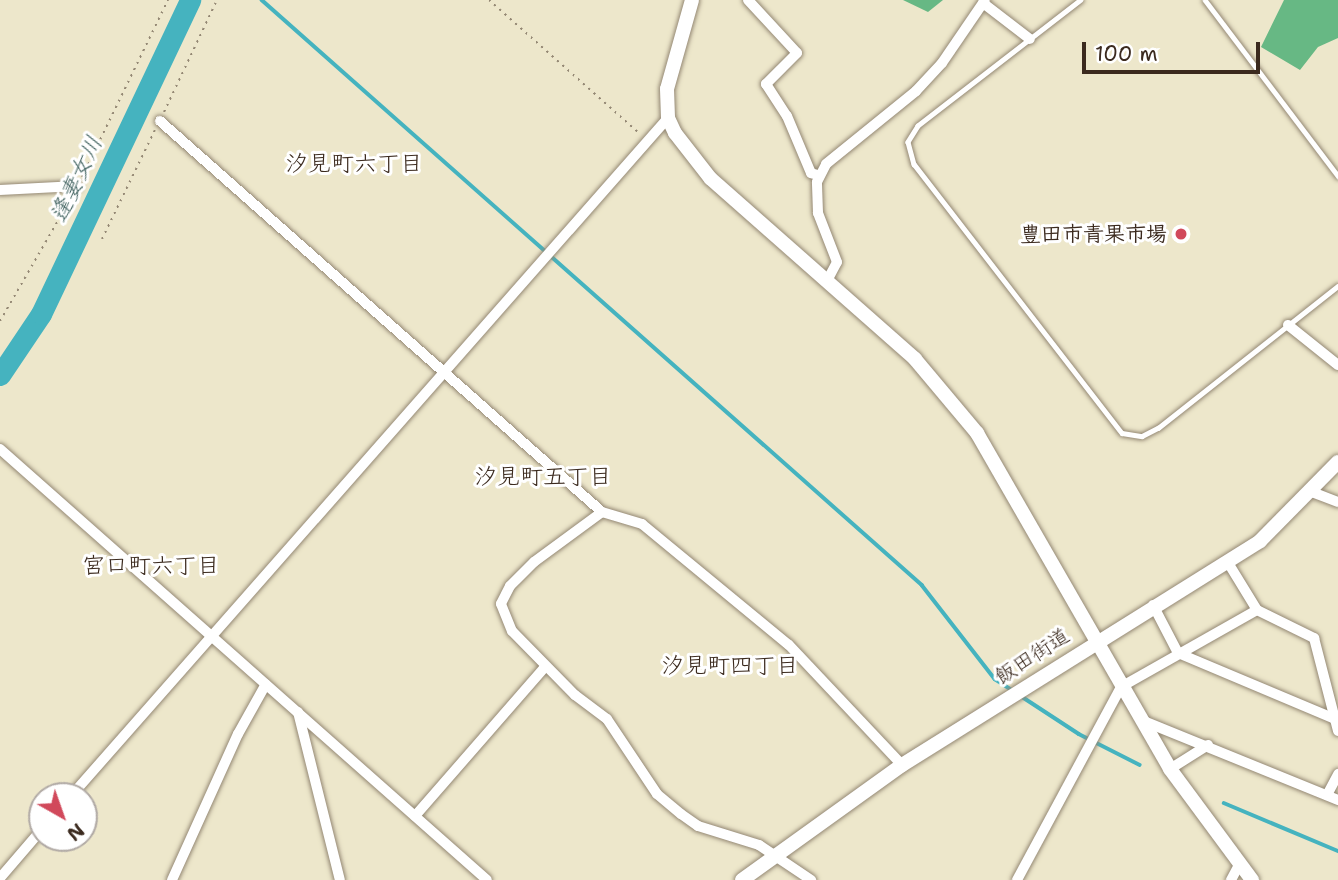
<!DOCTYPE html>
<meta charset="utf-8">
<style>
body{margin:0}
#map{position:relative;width:1338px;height:880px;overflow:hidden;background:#ede7cb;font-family:"Shantell Sans","Klee One",sans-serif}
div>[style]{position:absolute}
.forest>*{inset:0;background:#67b884}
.stream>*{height:3.5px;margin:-1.75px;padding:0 1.75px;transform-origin:1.75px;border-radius:1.75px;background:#45b3bf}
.river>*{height:21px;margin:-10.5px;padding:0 10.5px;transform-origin:10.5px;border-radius:10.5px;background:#45b3bf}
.path>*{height:2px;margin-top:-1px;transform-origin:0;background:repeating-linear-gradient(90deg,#948874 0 2px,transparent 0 7px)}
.roads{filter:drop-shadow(0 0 2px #948874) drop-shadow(0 0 2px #948874)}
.lane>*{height:4.5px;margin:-2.25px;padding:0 2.25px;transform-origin:2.25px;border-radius:2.25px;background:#fff}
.street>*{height:10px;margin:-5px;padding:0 5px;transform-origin:5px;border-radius:5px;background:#fff}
.secondary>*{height:14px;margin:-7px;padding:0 7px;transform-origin:7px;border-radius:7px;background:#fff}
.dots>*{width:19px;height:19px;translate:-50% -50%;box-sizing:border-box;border:4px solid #fff;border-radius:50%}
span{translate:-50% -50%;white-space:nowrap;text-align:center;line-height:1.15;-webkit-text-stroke:6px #fff;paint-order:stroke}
.poi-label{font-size:21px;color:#3b2a1e;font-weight:700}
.right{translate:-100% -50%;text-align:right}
.street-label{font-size:21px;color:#3b2a1e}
.neighbourhood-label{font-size:23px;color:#3b2a1e}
.water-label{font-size:23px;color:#3f615e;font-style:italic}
.north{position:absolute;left:28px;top:782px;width:70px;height:70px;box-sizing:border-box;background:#fff;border:2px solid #b1aaa5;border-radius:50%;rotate:140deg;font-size:19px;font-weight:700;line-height:28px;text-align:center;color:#3b2a1e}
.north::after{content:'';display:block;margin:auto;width:24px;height:32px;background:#d1495b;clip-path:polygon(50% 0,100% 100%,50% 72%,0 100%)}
.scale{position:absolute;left:1082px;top:42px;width:178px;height:32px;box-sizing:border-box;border:4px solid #3b2a1e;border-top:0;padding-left:9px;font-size:21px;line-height:24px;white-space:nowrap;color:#3b2a1e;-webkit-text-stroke:5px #fff;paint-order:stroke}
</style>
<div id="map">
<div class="forest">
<i style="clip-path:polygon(903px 0,943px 0,928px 12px)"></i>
<i style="clip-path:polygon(1284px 0,1338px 0,1338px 38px,1318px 47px,1300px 70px,1261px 47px)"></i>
</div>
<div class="stream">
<i style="left:262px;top:0;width:882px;rotate:41.55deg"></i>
<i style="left:922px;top:585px;width:119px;rotate:52.2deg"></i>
<i style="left:995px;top:679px;width:20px;rotate:33deg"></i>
<i style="left:1021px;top:696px;width:69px;rotate:33.2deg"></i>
<i style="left:1079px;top:734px;width:68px;rotate:26.9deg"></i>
<i style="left:1224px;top:803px;width:124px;rotate:22.8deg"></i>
</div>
<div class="river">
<i style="left:0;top:375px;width:73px;rotate:-56.1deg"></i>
<i style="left:41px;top:314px;width:348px;rotate:-64.6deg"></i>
</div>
<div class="path">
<i style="left:489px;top:0;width:202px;rotate:41.6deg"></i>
<i style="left:164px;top:112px;width:124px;rotate:-64.7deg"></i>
<i style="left:82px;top:177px;width:197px;rotate:-64.1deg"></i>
<i style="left:102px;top:239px;width:121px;rotate:-64.1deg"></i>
<i style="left:0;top:321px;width:142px;rotate:-60deg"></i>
</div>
<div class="roads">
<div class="lane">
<i style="left:1081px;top:0;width:206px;rotate:142.3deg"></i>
<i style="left:918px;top:126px;width:19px;rotate:122deg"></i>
<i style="left:908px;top:142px;width:23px;rotate:75deg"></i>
<i style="left:914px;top:164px;width:340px;rotate:52.3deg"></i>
<i style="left:1122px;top:433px;width:20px;rotate:9deg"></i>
<i style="left:1142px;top:436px;width:18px;rotate:-27deg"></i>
<i style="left:1158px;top:428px;width:229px;rotate:-38.3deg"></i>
<i style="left:1205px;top:0;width:221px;rotate:52.9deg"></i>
</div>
<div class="street">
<i style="left:748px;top:0;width:72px;rotate:47.2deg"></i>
<i style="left:797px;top:53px;width:44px;rotate:135deg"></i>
<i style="left:766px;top:84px;width:38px;rotate:57deg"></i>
<i style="left:787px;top:116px;width:62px;rotate:67.2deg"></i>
<i style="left:811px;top:173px;width:9px;rotate:18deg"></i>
<i style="left:983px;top:3px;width:59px;rotate:37.5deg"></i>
<i style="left:160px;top:121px;width:590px;rotate:41.5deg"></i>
<i style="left:602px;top:512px;width:42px;rotate:16.7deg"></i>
<i style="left:642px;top:524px;width:190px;rotate:39.5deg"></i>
<i style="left:789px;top:645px;width:165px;rotate:46.7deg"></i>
<i style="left:0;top:190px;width:77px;rotate:-3deg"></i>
<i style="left:828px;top:279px;width:19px;rotate:-62deg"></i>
<i style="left:837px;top:262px;width:53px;rotate:-111.2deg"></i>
<i style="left:818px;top:213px;width:31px;rotate:-92deg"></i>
<i style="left:817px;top:182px;width:20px;rotate:-63deg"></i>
<i style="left:826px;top:164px;width:116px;rotate:-39deg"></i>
<i style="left:916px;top:91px;width:38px;rotate:-47deg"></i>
<i style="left:942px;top:63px;width:76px;rotate:-55.7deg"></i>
<i style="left:1288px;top:325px;width:64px;rotate:38.7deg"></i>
<i style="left:0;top:449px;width:650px;rotate:41.51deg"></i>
<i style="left:1312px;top:492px;width:28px;rotate:21deg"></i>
<i style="left:602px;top:512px;width:84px;rotate:143.7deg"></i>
<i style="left:534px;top:562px;width:34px;rotate:135deg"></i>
<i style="left:510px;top:586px;width:20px;rotate:117deg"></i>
<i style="left:501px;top:604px;width:29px;rotate:68deg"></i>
<i style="left:512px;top:631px;width:90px;rotate:45.5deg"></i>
<i style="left:575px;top:695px;width:40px;rotate:37deg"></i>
<i style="left:607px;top:719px;width:90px;rotate:56.3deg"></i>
<i style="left:657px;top:794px;width:31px;rotate:40deg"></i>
<i style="left:681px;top:814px;width:21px;rotate:35deg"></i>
<i style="left:698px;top:826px;width:64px;rotate:17.3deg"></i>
<i style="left:759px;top:845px;width:63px;rotate:33.9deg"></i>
<i style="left:1227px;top:561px;width:57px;rotate:58.5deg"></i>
<i style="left:1257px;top:610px;width:64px;rotate:26.2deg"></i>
<i style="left:1314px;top:638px;width:96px;rotate:75.5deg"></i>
<i style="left:1153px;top:605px;width:54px;rotate:62.5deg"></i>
<i style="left:1178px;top:653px;width:170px;rotate:22.8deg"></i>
<i style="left:298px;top:712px;width:173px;rotate:76deg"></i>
<i style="left:1141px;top:720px;width:213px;rotate:22.1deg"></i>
<i style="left:1170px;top:769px;width:45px;rotate:-32.3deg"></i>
<i style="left:1327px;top:795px;width:24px;rotate:-62deg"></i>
<i style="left:71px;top:796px;width:903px;rotate:-48.64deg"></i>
<i style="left:415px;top:816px;width:198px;rotate:-48.9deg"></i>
<i style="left:0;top:878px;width:65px;rotate:-49.4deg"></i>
<i style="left:172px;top:880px;width:160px;rotate:-65.7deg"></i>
<i style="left:238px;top:734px;width:57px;rotate:-60.8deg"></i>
<i style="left:1017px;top:880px;width:219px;rotate:-61.7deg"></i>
<i style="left:1121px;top:687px;width:156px;rotate:-29.5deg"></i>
<i style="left:1231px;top:880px;width:17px;rotate:-62deg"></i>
</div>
<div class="secondary">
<i style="left:692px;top:0;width:92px;rotate:105.7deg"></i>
<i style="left:667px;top:89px;width:29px;rotate:88deg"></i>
<i style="left:668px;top:118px;width:17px;rotate:65deg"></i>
<i style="left:675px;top:133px;width:58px;rotate:52deg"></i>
<i style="left:711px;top:179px;width:272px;rotate:41.4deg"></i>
<i style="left:915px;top:359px;width:97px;rotate:50deg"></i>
<i style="left:977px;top:433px;width:387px;rotate:60.1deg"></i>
<i style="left:1170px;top:769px;width:138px;rotate:53.5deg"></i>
<i style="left:742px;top:880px;width:197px;rotate:-35.7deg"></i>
<i style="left:902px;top:765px;width:422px;rotate:-32deg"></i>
<i style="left:1260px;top:541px;width:111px;rotate:-45.4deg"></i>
</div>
</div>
<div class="dots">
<i style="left:1181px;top:234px;background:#d1495b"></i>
</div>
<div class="poi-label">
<span class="right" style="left:1167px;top:234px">豊田市青果市場</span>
</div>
<div class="street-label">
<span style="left:1032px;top:656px;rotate:-33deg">飯田街道</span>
</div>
<div class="neighbourhood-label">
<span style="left:354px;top:163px">汐見町六丁目</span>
<span style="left:543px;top:476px">汐見町五丁目</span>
<span style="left:151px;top:565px">宮口町六丁目</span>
<span style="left:730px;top:665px">汐見町四丁目</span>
</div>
<div class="water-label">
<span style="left:76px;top:179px;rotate:-65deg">逢妻女川</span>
</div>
<div class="north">N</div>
<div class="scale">100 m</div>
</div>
